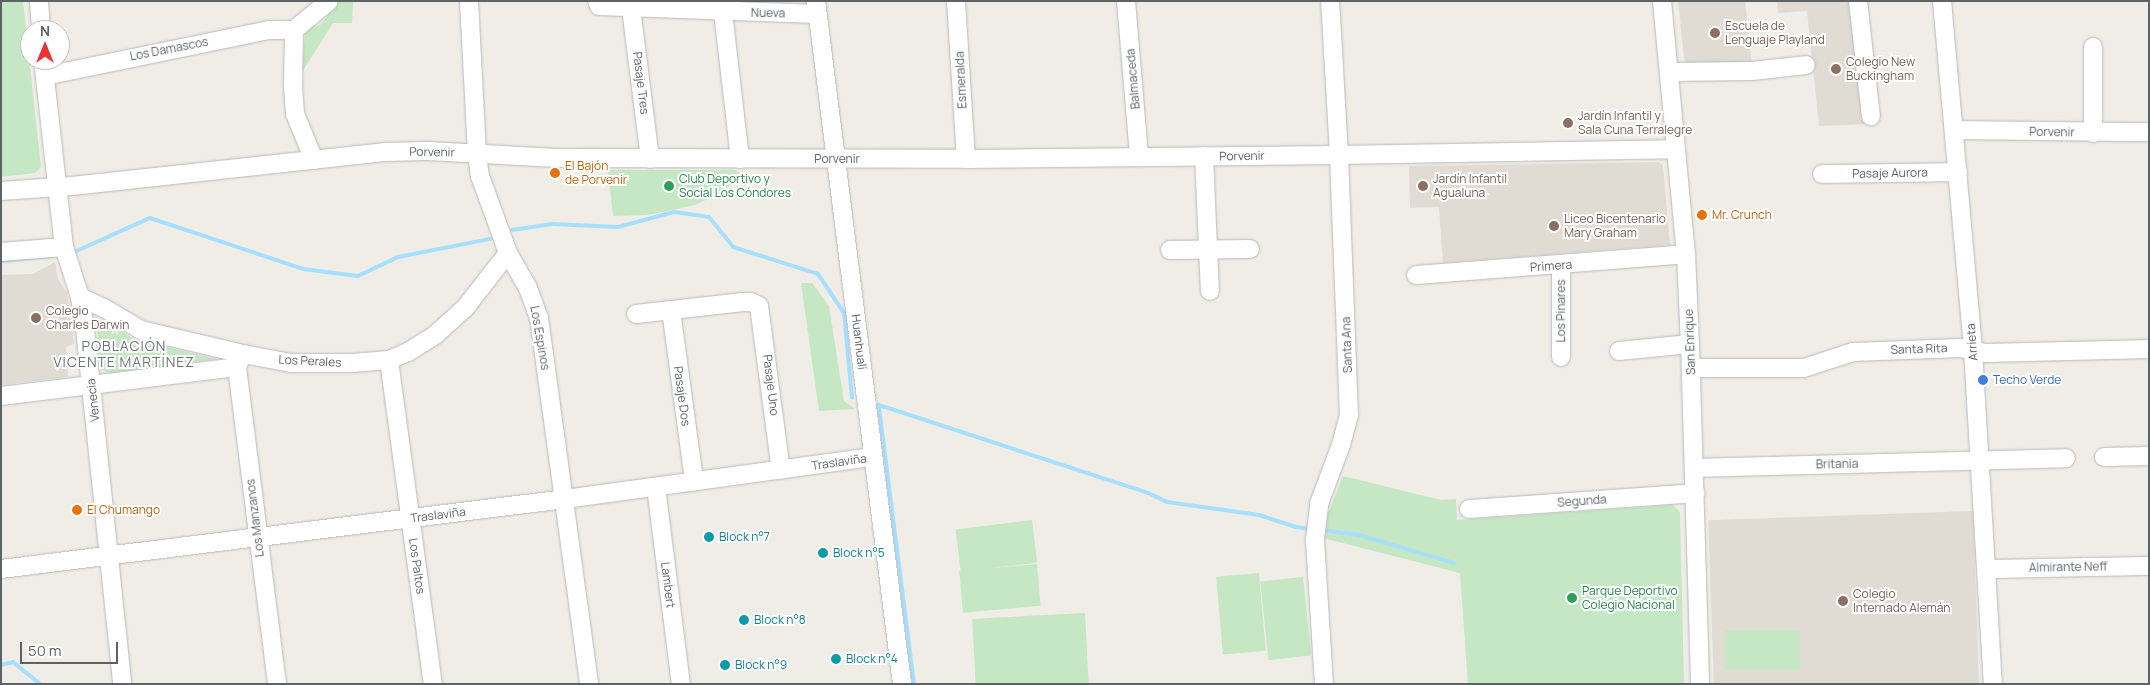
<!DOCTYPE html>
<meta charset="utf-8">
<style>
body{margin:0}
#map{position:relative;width:2150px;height:685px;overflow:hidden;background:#f0ede6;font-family:Manrope,sans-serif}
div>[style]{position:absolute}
.education>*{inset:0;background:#e0dcd4;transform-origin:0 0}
.green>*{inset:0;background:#c5e7c3;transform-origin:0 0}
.stream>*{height:4px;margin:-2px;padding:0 2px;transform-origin:2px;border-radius:2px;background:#a7dfff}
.roads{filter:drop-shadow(0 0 1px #b6b9bc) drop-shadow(0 0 1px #b6b9bc)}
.minor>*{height:18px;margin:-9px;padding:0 9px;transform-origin:9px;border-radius:9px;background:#fff}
.dots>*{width:14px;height:14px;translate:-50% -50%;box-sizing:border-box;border:2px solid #fff;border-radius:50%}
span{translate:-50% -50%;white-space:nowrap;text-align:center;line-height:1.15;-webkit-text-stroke:4px #fff;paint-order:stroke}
.street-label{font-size:12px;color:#5d6266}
.education-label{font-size:12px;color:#785e54}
.left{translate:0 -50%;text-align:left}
.food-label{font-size:12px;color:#c56008}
.leisure-label{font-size:12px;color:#27864d}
.shop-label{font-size:12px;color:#366cbe}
.culture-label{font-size:12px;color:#0d838f}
.neighbourhood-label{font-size:14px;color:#6e7478;letter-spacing:1px}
.frame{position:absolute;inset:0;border:2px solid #5d6266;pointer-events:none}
.north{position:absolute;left:20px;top:20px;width:50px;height:50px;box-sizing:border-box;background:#fff;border:1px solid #bec0c2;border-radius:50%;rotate:0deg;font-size:14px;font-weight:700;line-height:20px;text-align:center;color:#5d6266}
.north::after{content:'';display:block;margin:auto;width:18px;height:22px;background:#ea3332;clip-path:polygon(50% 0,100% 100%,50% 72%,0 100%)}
.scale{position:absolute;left:20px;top:642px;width:98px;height:22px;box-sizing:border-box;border:2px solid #5d6266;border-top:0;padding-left:6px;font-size:15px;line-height:18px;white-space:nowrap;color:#5d6266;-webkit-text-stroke:4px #fff;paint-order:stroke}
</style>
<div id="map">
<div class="education">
<i style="clip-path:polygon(1678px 1px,1745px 1px,1752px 66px,1685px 66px)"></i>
<i style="clip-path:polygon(1777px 1px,1853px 1px,1866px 124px,1819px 126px,1807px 11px,1778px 13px)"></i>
<i style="clip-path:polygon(1659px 162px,1663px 166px,1670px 245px,1443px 263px,1439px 207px,1410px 208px,1409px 166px)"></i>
<i style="clip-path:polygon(55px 262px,58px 279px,67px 293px,74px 343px,66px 347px,68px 377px,1px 385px,1px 275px,33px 274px)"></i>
<i style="left:1973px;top:511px;width:173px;height:265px;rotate:88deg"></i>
</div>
<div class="green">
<i style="clip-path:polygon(1px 1px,23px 1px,41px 167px,35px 173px,1px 177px)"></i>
<i style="clip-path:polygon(340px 1px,353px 1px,352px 23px,333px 23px,302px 72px,305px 35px,310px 28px,320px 25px)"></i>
<i style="clip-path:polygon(608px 170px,735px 170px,744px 176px,714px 196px,695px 205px,648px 215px,613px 216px)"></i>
<i style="clip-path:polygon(801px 283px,812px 283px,829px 306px,844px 401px,855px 409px,819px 411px)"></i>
<i style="clip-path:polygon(106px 320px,133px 339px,216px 359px,111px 374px,100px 369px,97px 323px)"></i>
<i style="clip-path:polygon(1343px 476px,1441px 500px,1456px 499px,1457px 520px,1673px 505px,1680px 512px,1684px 684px,1468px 684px,1460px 573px,1323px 538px,1328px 514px)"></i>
<i style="left:1032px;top:520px;width:43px;height:77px;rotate:83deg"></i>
<i style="left:1037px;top:564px;width:42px;height:78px;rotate:85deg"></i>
<i style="left:1259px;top:573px;width:78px;height:43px;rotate:85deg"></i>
<i style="left:1303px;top:577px;width:79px;height:43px;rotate:84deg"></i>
<i style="left:1085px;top:613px;width:71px;height:113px;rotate:87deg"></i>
<i style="left:1800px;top:630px;width:40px;height:75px;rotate:90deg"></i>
</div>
<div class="stream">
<i style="left:512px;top:230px;width:41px;rotate:-8.3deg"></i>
<i style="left:553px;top:224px;width:65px;rotate:2.6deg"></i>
<i style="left:618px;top:227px;width:58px;rotate:-15deg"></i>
<i style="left:674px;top:212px;width:35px;rotate:8deg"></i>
<i style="left:709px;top:217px;width:38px;rotate:51deg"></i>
<i style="left:733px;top:247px;width:89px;rotate:17.6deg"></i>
<i style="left:818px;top:274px;width:47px;rotate:56.3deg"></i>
<i style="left:844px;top:313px;width:85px;rotate:84.6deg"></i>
<i style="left:72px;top:253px;width:85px;rotate:-24.2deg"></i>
<i style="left:150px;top:218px;width:161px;rotate:18.4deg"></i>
<i style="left:303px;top:269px;width:55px;rotate:7.3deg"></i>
<i style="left:358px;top:276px;width:44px;rotate:-25.4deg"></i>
<i style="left:398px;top:257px;width:94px;rotate:-11.1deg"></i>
<i style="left:1px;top:261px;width:51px;rotate:-5.6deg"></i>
<i style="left:1320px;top:530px;width:39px;rotate:7deg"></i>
<i style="left:1359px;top:535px;width:99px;rotate:16.4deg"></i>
<i style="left:1px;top:665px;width:12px;rotate:-14deg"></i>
<i style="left:13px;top:662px;width:35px;rotate:39deg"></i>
<i style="left:914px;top:684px;width:281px;rotate:-97.2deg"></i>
<i style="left:879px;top:405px;width:283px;rotate:18.1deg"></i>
<i style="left:1148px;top:493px;width:21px;rotate:25deg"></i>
<i style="left:1167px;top:502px;width:93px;rotate:8deg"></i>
<i style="left:1259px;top:515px;width:38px;rotate:18deg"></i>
<i style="left:1295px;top:527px;width:16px;rotate:7deg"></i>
</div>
<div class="roads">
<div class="minor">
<i style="left:39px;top:1px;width:29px;rotate:86deg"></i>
<i style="left:469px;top:1px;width:152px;rotate:87deg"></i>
<i style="left:477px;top:153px;width:23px;rotate:83deg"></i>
<i style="left:480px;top:176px;width:82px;rotate:70deg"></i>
<i style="left:508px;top:253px;width:40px;rotate:60.3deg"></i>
<i style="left:528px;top:288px;width:32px;rotate:70deg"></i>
<i style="left:539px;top:318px;width:369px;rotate:82.2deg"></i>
<i style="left:597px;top:1px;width:5px;rotate:68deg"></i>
<i style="left:599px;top:6px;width:218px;rotate:2.1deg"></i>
<i style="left:816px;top:1px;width:688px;rotate:82.82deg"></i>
<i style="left:956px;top:1px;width:158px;rotate:86.4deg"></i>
<i style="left:1126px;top:1px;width:156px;rotate:85.2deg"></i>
<i style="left:1662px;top:1px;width:254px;rotate:84.6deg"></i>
<i style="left:1686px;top:254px;width:90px;rotate:87.5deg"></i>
<i style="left:1690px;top:344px;width:340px;rotate:88.3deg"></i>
<i style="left:1858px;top:1px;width:116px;rotate:83.6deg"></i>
<i style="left:1942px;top:1px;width:350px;rotate:84.9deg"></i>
<i style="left:1973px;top:350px;width:335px;rotate:86.6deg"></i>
<i style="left:631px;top:8px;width:152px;rotate:82.8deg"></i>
<i style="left:723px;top:12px;width:148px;rotate:83.4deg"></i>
<i style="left:2093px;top:47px;width:86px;rotate:90deg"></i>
<i style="left:43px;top:60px;width:188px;rotate:83.6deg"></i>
<i style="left:64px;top:247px;width:52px;rotate:72.3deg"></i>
<i style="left:80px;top:297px;width:32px;rotate:81deg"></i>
<i style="left:85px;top:329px;width:357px;rotate:84deg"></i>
<i style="left:1669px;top:72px;width:83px;rotate:-0.7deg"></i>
<i style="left:1752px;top:71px;width:54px;rotate:-6.3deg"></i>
<i style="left:45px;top:76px;width:230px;rotate:-11.6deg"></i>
<i style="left:270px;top:30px;width:24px"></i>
<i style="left:1955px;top:130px;width:194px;rotate:0.6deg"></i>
<i style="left:1204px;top:156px;width:135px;rotate:87.5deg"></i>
<i style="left:314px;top:160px;width:50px;rotate:-112.4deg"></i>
<i style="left:295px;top:114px;width:30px;rotate:-94deg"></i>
<i style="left:293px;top:84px;width:54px;rotate:-88.9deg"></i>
<i style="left:294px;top:30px;width:45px;rotate:-39.6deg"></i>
<i style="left:1822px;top:174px;width:136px;rotate:-0.8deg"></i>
<i style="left:1px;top:191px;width:71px;rotate:-4deg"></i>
<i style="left:72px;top:186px;width:314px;rotate:-6.2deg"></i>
<i style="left:384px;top:152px;width:44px;rotate:-1.3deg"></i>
<i style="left:428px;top:151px;width:129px;rotate:3.1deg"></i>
<i style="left:557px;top:158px;width:409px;rotate:0.1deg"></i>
<i style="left:966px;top:159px;width:373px;rotate:-0.6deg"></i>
<i style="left:1339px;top:155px;width:336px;rotate:-1deg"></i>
<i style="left:1170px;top:250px;width:80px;rotate:-0.7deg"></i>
<i style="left:1px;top:252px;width:63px;rotate:-4.5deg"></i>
<i style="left:1561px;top:265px;width:92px;rotate:90deg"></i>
<i style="left:1416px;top:275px;width:271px;rotate:-4.4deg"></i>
<i style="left:80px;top:297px;width:26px;rotate:25deg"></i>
<i style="left:104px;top:308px;width:43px;rotate:30.7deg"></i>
<i style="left:141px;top:330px;width:105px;rotate:13.2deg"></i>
<i style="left:243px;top:354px;width:49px;rotate:10.6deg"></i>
<i style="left:291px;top:363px;width:62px"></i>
<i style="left:353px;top:363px;width:36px;rotate:-5deg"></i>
<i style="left:389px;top:360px;width:21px;rotate:-23deg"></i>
<i style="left:408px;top:352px;width:32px;rotate:-32deg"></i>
<i style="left:435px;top:335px;width:40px;rotate:-42deg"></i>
<i style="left:465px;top:308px;width:70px;rotate:-52deg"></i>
<i style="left:671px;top:310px;width:173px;rotate:82.3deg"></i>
<i style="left:636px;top:314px;width:108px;rotate:-6.4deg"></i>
<i style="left:743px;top:302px;width:8px"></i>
<i style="left:751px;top:302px;width:9px;rotate:27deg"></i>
<i style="left:759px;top:306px;width:165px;rotate:82.4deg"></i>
<i style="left:1619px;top:351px;width:71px;rotate:-5.6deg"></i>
<i style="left:243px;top:354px;width:14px;rotate:115deg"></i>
<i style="left:237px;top:367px;width:320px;rotate:82.8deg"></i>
<i style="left:389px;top:360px;width:327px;rotate:82.3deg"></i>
<i style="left:1691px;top:368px;width:113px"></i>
<i style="left:1804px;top:368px;width:52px;rotate:-18.1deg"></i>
<i style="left:1853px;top:352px;width:107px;rotate:-2.1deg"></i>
<i style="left:1960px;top:348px;width:26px;rotate:11deg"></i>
<i style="left:1986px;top:353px;width:163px;rotate:-1.4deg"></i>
<i style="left:1px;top:396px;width:238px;rotate:-7deg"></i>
<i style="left:2104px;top:457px;width:45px;rotate:-1.3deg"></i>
<i style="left:1694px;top:468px;width:372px;rotate:-1.5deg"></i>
<i style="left:656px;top:487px;width:199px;rotate:82.8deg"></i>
<i style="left:1469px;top:509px;width:227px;rotate:-4deg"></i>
<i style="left:1px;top:569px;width:568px;rotate:-7.07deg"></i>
<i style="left:565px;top:499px;width:311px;rotate:-7.8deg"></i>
<i style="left:1988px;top:569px;width:161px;rotate:-1.1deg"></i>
<i style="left:1324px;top:684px;width:145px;rotate:-93.6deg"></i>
<i style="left:1315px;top:539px;width:35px;rotate:-83deg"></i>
<i style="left:1319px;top:504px;width:63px;rotate:-69.6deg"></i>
<i style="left:1341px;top:445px;width:30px;rotate:-75deg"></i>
<i style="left:1349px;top:416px;width:261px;rotate:-92.2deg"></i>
<i style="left:1339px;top:155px;width:154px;rotate:-93.3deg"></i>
</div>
</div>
<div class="dots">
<i style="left:1715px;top:33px;background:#8d6e63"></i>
<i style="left:1836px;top:69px;background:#8d6e63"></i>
<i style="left:1568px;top:123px;background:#8d6e63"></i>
<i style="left:555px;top:173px;background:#e8710a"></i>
<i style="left:669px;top:186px;background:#2e9e5b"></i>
<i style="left:1423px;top:186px;background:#8d6e63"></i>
<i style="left:1702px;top:215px;background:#e8710a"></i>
<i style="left:1554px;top:226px;background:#8d6e63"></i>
<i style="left:36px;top:318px;background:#8d6e63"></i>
<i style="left:1983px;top:380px;background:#3f7fe0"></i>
<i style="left:77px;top:510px;background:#e8710a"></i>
<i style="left:709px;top:537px;background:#0f9aa8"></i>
<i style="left:823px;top:553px;background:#0f9aa8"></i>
<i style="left:1572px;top:598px;background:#2e9e5b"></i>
<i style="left:1843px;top:601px;background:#8d6e63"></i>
<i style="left:744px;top:620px;background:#0f9aa8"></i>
<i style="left:836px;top:659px;background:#0f9aa8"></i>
<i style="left:725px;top:665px;background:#0f9aa8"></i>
</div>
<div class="street-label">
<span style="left:768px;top:13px;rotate:1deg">Nueva</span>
<span style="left:169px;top:49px;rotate:-11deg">Los Damascos</span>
<span style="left:1133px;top:79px;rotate:-95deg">Balmaceda</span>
<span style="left:961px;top:80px;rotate:-93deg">Esmeralda</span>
<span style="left:641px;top:83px;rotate:83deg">Pasaje Tres</span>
<span style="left:2052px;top:132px;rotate:1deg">Porvenir</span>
<span style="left:432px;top:152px;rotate:1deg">Porvenir</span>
<span style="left:1242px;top:156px;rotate:-1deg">Porvenir</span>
<span style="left:837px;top:159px">Porvenir</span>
<span style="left:1890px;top:173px;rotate:-1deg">Pasaje Aurora</span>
<span style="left:1551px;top:266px;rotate:-4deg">Primera</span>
<span style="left:1561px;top:311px;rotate:-90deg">Los Pinares</span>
<span style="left:540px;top:338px;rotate:80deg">Los Espinos</span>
<span style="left:859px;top:342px;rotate:83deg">Huanhualí</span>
<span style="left:1690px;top:342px;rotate:-92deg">San Enrique</span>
<span style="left:1972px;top:342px;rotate:-94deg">Arrieta</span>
<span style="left:1347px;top:345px;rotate:-92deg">Santa Ana</span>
<span style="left:1919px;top:349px;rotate:-2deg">Santa Rita</span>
<span style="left:310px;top:361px;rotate:3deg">Los Perales</span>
<span style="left:771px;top:385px;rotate:83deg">Pasaje Uno</span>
<span style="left:682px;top:396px;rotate:82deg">Pasaje Dos</span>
<span style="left:93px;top:400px;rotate:-96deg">Venecia</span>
<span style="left:839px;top:462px;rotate:-8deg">Traslaviña</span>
<span style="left:1837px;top:464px;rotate:-1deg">Britania</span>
<span style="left:1582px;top:501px;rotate:-4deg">Segunda</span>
<span style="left:438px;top:515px;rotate:-7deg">Traslaviña</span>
<span style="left:255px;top:518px;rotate:-97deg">Los Manzanos</span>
<span style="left:417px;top:566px;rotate:82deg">Los Paltos</span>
<span style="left:2068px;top:567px;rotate:-1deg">Almirante Neff</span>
<span style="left:668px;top:585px;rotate:83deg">Lambert</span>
</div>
<div class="education-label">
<span class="left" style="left:1725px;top:33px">Escuela de<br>Lenguaje Playland</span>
<span class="left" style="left:1846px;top:69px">Colegio New<br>Buckingham</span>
<span class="left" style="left:1578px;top:123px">Jardín Infantil y<br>Sala Cuna Terralegre</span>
<span class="left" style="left:1433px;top:186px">Jardín Infantil<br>Agualuna</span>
<span class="left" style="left:1564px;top:226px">Liceo Bicentenario<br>Mary Graham</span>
<span class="left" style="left:46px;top:318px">Colegio<br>Charles Darwin</span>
<span class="left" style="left:1853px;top:601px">Colegio<br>Internado Alemán</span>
</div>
<div class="food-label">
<span class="left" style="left:565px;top:173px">El Bajón<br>de Porvenir</span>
<span class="left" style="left:1712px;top:215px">Mr. Crunch</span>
<span class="left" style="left:87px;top:510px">El Chumango</span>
</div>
<div class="leisure-label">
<span class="left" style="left:679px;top:186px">Club Deportivo y<br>Social Los Cóndores</span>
<span class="left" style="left:1582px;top:598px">Parque Deportivo<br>Colegio Nacional</span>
</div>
<div class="shop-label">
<span class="left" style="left:1993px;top:380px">Techo Verde</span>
</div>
<div class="culture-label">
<span class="left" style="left:719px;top:537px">Block n°7</span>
<span class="left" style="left:833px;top:553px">Block n°5</span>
<span class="left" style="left:754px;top:620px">Block n°8</span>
<span class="left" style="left:846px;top:659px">Block n°4</span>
<span class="left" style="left:735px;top:665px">Block n°9</span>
</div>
<div class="neighbourhood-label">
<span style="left:124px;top:354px">POBLACIÓN<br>VICENTE MARTÍNEZ</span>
</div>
<div class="frame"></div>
<div class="north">N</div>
<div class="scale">50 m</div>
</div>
